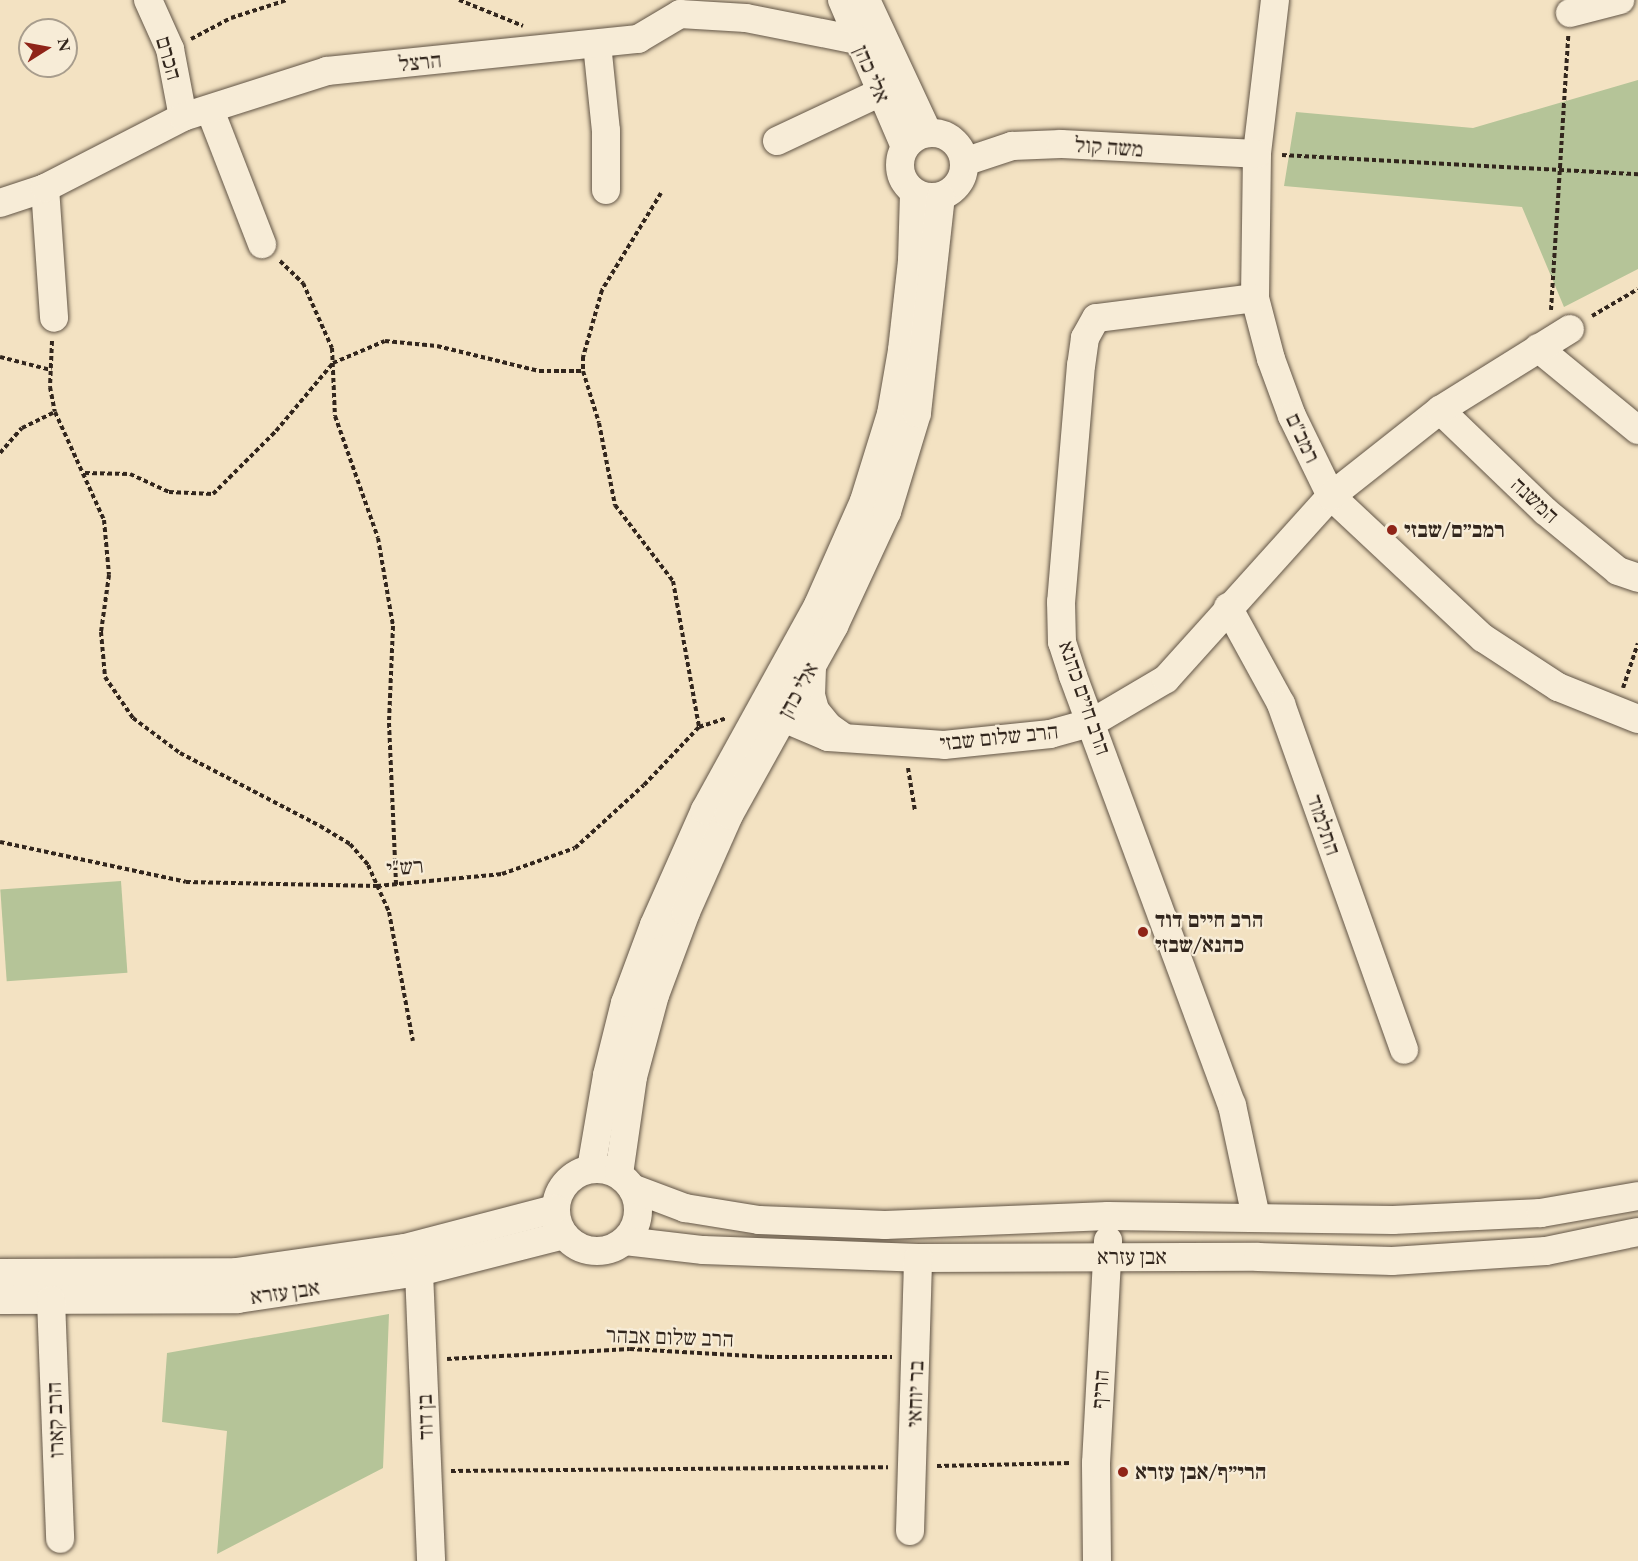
<!DOCTYPE html>
<meta charset="utf-8">
<style>
body{margin:0}
#map{position:relative;width:1638px;height:1561px;overflow:hidden;background:#f3e2c2;font-family:"EB Garamond","Frank Ruhl Libre",serif}
div>[style]{position:absolute}
.green>*{inset:0;background:#b5c498;transform-origin:0 0}
.path>*{height:4px;margin-top:-2px;transform-origin:0;background:repeating-linear-gradient(90deg,#32261d 0 4.5px,transparent 0 7.5px)}
.roads{filter:drop-shadow(0 0 2px #625546) drop-shadow(0 0 2px #625546)}
.minor>*{height:28px;margin:-14px;padding:0 14px;transform-origin:14px;border-radius:14px;background:#f7ecd7}
.minor>.ring{margin:-14px;padding:0;box-sizing:content-box;background:none;border:28px solid #f7ecd7;border-radius:50%}
.dots>*{width:16px;height:16px;translate:-50% -50%;box-sizing:border-box;border:3px solid #f7ecd7;border-radius:50%}
span{translate:-50% -50%;white-space:nowrap;text-align:center;line-height:1.15;-webkit-text-stroke:4.5px #f7ecd7;paint-order:stroke}
.street-label{font-size:22px;color:#32261d}
.poi-label{font-size:22px;color:#32261d;font-weight:700}
.left{translate:0 -50%;text-align:left}
.north{position:absolute;left:18px;top:18px;width:60px;height:60px;box-sizing:border-box;background:#f7ecd7;border:2px solid #a89d8d;border-radius:50%;rotate:79deg;font-size:16px;font-weight:700;line-height:24px;text-align:center;color:#32261d}
.north::after{content:'';display:block;margin:auto;width:21px;height:27px;background:#8f2418;clip-path:polygon(50% 0,100% 100%,50% 72%,0 100%)}
</style>
<div id="map">
<div class="green">
<i style="clip-path:polygon(1638px 80px,1638px 269px,1564px 307px,1522px 207px,1284px 186px,1296px 112px,1473px 128px)"></i>
<i style="left:121px;top:881px;width:92px;height:121px;rotate:86deg"></i>
<i style="clip-path:polygon(389px 1314px,383px 1468px,217px 1554px,227px 1431px,162px 1422px,167px 1353px)"></i>
</div>
<div class="path">
<i style="left:459px;top:0;width:69px;rotate:22.1deg"></i>
<i style="left:191px;top:39px;width:45px;rotate:-27.7deg"></i>
<i style="left:231px;top:18px;width:59px;rotate:-17.8deg"></i>
<i style="left:1282px;top:155px;width:357px;rotate:3.1deg"></i>
<i style="left:661px;top:193px;width:114px;rotate:121.3deg"></i>
<i style="left:602px;top:290px;width:70px;rotate:105.8deg"></i>
<i style="left:583px;top:357px;width:14px;rotate:90deg"></i>
<i style="left:583px;top:371px;width:54px;rotate:72.9deg"></i>
<i style="left:599px;top:423px;width:84px;rotate:79deg"></i>
<i style="left:615px;top:505px;width:96px;rotate:52.7deg"></i>
<i style="left:673px;top:581px;width:148px;rotate:79.9deg"></i>
<i style="left:280px;top:261px;width:32px;rotate:44deg"></i>
<i style="left:303px;top:283px;width:71px;rotate:66deg"></i>
<i style="left:332px;top:348px;width:68px;rotate:87.5deg"></i>
<i style="left:335px;top:416px;width:129px;rotate:70.6deg"></i>
<i style="left:378px;top:538px;width:89px;rotate:80.3deg"></i>
<i style="left:393px;top:626px;width:97px;rotate:92.4deg"></i>
<i style="left:389px;top:723px;width:162px;rotate:87.5deg"></i>
<i style="left:1551px;top:310px;width:275px;rotate:-86.4deg"></i>
<i style="left:1592px;top:316px;width:53px;rotate:-30.4deg"></i>
<i style="left:52px;top:341px;width:46px;rotate:92.5deg"></i>
<i style="left:50px;top:387px;width:25px;rotate:79deg"></i>
<i style="left:55px;top:412px;width:119px;rotate:65.6deg"></i>
<i style="left:104px;top:520px;width:55px;rotate:84.8deg"></i>
<i style="left:109px;top:575px;width:58px;rotate:98deg"></i>
<i style="left:101px;top:632px;width:45px;rotate:84.9deg"></i>
<i style="left:105px;top:677px;width:50px;rotate:55.7deg"></i>
<i style="left:133px;top:718px;width:59px;rotate:36.7deg"></i>
<i style="left:180px;top:753px;width:158px;rotate:27.5deg"></i>
<i style="left:320px;top:826px;width:35px;rotate:31deg"></i>
<i style="left:350px;top:844px;width:28px;rotate:49deg"></i>
<i style="left:368px;top:865px;width:51px;rotate:65.9deg"></i>
<i style="left:389px;top:912px;width:131px;rotate:79.5deg"></i>
<i style="left:0;top:357px;width:53px;rotate:14.3deg"></i>
<i style="left:0;top:453px;width:33px;rotate:-49deg"></i>
<i style="left:22px;top:428px;width:37px;rotate:-26deg"></i>
<i style="left:85px;top:473px;width:45px;rotate:1.3deg"></i>
<i style="left:130px;top:474px;width:43px;rotate:24.8deg"></i>
<i style="left:169px;top:492px;width:44px;rotate:2.6deg"></i>
<i style="left:213px;top:494px;width:89px;rotate:-45deg"></i>
<i style="left:276px;top:431px;width:89px;rotate:-50deg"></i>
<i style="left:333px;top:363px;width:56px;rotate:-22.9deg"></i>
<i style="left:385px;top:341px;width:52px;rotate:5.5deg"></i>
<i style="left:437px;top:346px;width:105px;rotate:13.8deg"></i>
<i style="left:539px;top:371px;width:44px"></i>
<i style="left:1623px;top:688px;width:47px;rotate:-71.6deg"></i>
<i style="left:908px;top:768px;width:44px;rotate:80.8deg"></i>
<i style="left:0;top:842px;width:190px;rotate:12.1deg"></i>
<i style="left:186px;top:882px;width:191px;rotate:1.2deg"></i>
<i style="left:377px;top:886px;width:126px;rotate:-5.5deg"></i>
<i style="left:502px;top:874px;width:77px;rotate:-19.6deg"></i>
<i style="left:575px;top:848px;width:93px;rotate:-42.4deg"></i>
<i style="left:644px;top:785px;width:80px;rotate:-46.5deg"></i>
<i style="left:699px;top:727px;width:29px;rotate:-18deg"></i>
<i style="left:447px;top:1359px;width:183px;rotate:-3.1deg"></i>
<i style="left:630px;top:1349px;width:140px;rotate:3.3deg"></i>
<i style="left:770px;top:1357px;width:122px"></i>
<i style="left:937px;top:1466px;width:134px;rotate:-1.3deg"></i>
<i style="left:451px;top:1471px;width:437px;rotate:-0.5deg"></i>
</div>
<div class="roads">
<div class="minor">
<i style="left:148px;top:0;width:54px;rotate:65.8deg"></i>
<i style="left:170px;top:49px;width:69px;rotate:79.2deg"></i>
<i style="left:842px;top:0;width:160px;rotate:66.8deg"></i>
<i style="left:866px;top:0;width:147px;rotate:65deg"></i>
<i style="left:1275px;top:0;width:155px;rotate:96.7deg"></i>
<i style="left:1257px;top:154px;width:144px;rotate:90.8deg"></i>
<i style="left:1255px;top:298px;width:63px;rotate:75.3deg"></i>
<i style="left:1271px;top:359px;width:61px;rotate:69.8deg"></i>
<i style="left:1292px;top:416px;width:89px;rotate:64deg"></i>
<i style="left:1331px;top:496px;width:208px;rotate:43.1deg"></i>
<i style="left:1483px;top:638px;width:90px;rotate:33.2deg"></i>
<i style="left:1558px;top:687px;width:86px;rotate:21.8deg"></i>
<i style="left:1570px;top:13px;width:52px;rotate:-14.6deg"></i>
<i style="left:597px;top:44px;width:87px;rotate:84.1deg"></i>
<i style="left:606px;top:131px;width:59px;rotate:90deg"></i>
<i style="left:210px;top:110px;width:144px;rotate:68.8deg"></i>
<i class="ring" style="left:900px;top:133px;width:36px;height:36px"></i>
<i style="left:777px;top:141px;width:113px;rotate:-25.2deg"></i>
<i style="left:964px;top:162px;width:51px;rotate:-18.4deg"></i>
<i style="left:1012px;top:146px;width:49px;rotate:-2.3deg"></i>
<i style="left:1061px;top:144px;width:196px;rotate:2.9deg"></i>
<i style="left:45px;top:188px;width:130px;rotate:86deg"></i>
<i style="left:0;top:203px;width:47px;rotate:-18.4deg"></i>
<i style="left:45px;top:188px;width:155px;rotate:-27.2deg"></i>
<i style="left:183px;top:117px;width:151px;rotate:-17.7deg"></i>
<i style="left:327px;top:71px;width:313px;rotate:-5.9deg"></i>
<i style="left:638px;top:39px;width:49px;rotate:-30.8deg"></i>
<i style="left:680px;top:14px;width:66px;rotate:3.5deg"></i>
<i style="left:746px;top:18px;width:113px;rotate:11.2deg"></i>
<i style="left:1255px;top:298px;width:160px;rotate:172.8deg"></i>
<i style="left:1096px;top:318px;width:23px;rotate:119deg"></i>
<i style="left:1085px;top:338px;width:27px;rotate:98deg"></i>
<i style="left:1081px;top:365px;width:238px;rotate:94.8deg"></i>
<i style="left:1061px;top:602px;width:40px;rotate:88.6deg"></i>
<i style="left:1062px;top:642px;width:36px;rotate:72deg"></i>
<i style="left:1073px;top:676px;width:458px;rotate:69.7deg"></i>
<i style="left:1232px;top:1105px;width:115px;rotate:77.9deg"></i>
<i style="left:1538px;top:348px;width:129px;rotate:39.4deg"></i>
<i style="left:1440px;top:410px;width:146px;rotate:43.9deg"></i>
<i style="left:1545px;top:511px;width:94px;rotate:39.4deg"></i>
<i style="left:1618px;top:571px;width:21px;rotate:19deg"></i>
<i style="left:1228px;top:607px;width:111px;rotate:61.3deg"></i>
<i style="left:1281px;top:704px;width:367px;rotate:70.4deg"></i>
<i style="left:812px;top:667px;width:28px;rotate:92deg"></i>
<i style="left:811px;top:695px;width:16px;rotate:75deg"></i>
<i style="left:815px;top:710px;width:22px;rotate:51deg"></i>
<i style="left:829px;top:727px;width:19px;rotate:35deg"></i>
<i style="left:767px;top:711px;width:66px;rotate:23.1deg"></i>
<i style="left:828px;top:737px;width:116px;rotate:3.9deg"></i>
<i style="left:944px;top:745px;width:107px;rotate:-5.9deg"></i>
<i style="left:1050px;top:734px;width:45px;rotate:-15.6deg"></i>
<i style="left:1093px;top:722px;width:85px;rotate:-30.5deg"></i>
<i style="left:1166px;top:679px;width:246px;rotate:-48deg"></i>
<i style="left:1331px;top:496px;width:139px;rotate:-38.3deg"></i>
<i style="left:1440px;top:410px;width:153px;rotate:-31.9deg"></i>
<i class="ring" style="left:556px;top:1169px;width:54px;height:54px"></i>
<i style="left:591px;top:1169px;width:95px;rotate:-80.3deg"></i>
<i style="left:607px;top:1075px;width:74px;rotate:-76deg"></i>
<i style="left:625px;top:1003px;width:83px;rotate:-69.6deg"></i>
<i style="left:654px;top:925px;width:126px;rotate:-66.1deg"></i>
<i style="left:705px;top:810px;width:234px;rotate:-61.1deg"></i>
<i style="left:818px;top:605px;width:114px;rotate:-66.1deg"></i>
<i style="left:864px;top:501px;width:91px;rotate:-72.8deg"></i>
<i style="left:891px;top:414px;width:65px;rotate:-80.2deg"></i>
<i style="left:902px;top:350px;width:90px;rotate:-83.6deg"></i>
<i style="left:912px;top:261px;width:68px;rotate:-88.3deg"></i>
<i style="left:619px;top:1174px;width:98px;rotate:-81.8deg"></i>
<i style="left:633px;top:1077px;width:85px;rotate:-75deg"></i>
<i style="left:655px;top:995px;width:89px;rotate:-69.5deg"></i>
<i style="left:686px;top:912px;width:106px;rotate:-66.1deg"></i>
<i style="left:729px;top:815px;width:216px;rotate:-60.9deg"></i>
<i style="left:834px;top:626px;width:126px;rotate:-65.1deg"></i>
<i style="left:887px;top:512px;width:103px;rotate:-73.1deg"></i>
<i style="left:917px;top:413px;width:217px;rotate:-83.7deg"></i>
<i style="left:632px;top:1188px;width:57px;rotate:20.7deg"></i>
<i style="left:685px;top:1208px;width:75px;rotate:9.2deg"></i>
<i style="left:759px;top:1220px;width:126px;rotate:2.3deg"></i>
<i style="left:885px;top:1225px;width:223px;rotate:-2.3deg"></i>
<i style="left:1108px;top:1216px;width:285px;rotate:0.8deg"></i>
<i style="left:1393px;top:1220px;width:148px;rotate:-2.7deg"></i>
<i style="left:1541px;top:1213px;width:98px;rotate:-9.9deg"></i>
<i style="left:625px;top:1241px;width:79px;rotate:6.6deg"></i>
<i style="left:703px;top:1250px;width:215px;rotate:2.1deg"></i>
<i style="left:918px;top:1258px;width:340px;rotate:-0.2deg"></i>
<i style="left:1258px;top:1257px;width:134px;rotate:1.7deg"></i>
<i style="left:1392px;top:1261px;width:154px;rotate:-3.7deg"></i>
<i style="left:1546px;top:1251px;width:94px;rotate:-11.7deg"></i>
<i style="left:419px;top:1272px;width:289px;rotate:87.6deg"></i>
<i style="left:0;top:1273px;width:236px;rotate:-0.2deg"></i>
<i style="left:236px;top:1272px;width:171px;rotate:-8.1deg"></i>
<i style="left:405px;top:1248px;width:155px;rotate:-14.6deg"></i>
<i style="left:0;top:1300px;width:238px;rotate:-0.2deg"></i>
<i style="left:238px;top:1299px;width:183px;rotate:-8.5deg"></i>
<i style="left:419px;top:1272px;width:150px;rotate:-14.3deg"></i>
<i style="left:51px;top:1300px;width:239px;rotate:87.8deg"></i>
<i style="left:910px;top:1531px;width:273px;rotate:-88.3deg"></i>
<i style="left:1097px;top:1561px;width:98px;rotate:-90.6deg"></i>
<i style="left:1096px;top:1463px;width:223px;rotate:-86.9deg"></i>
</div>
</div>
<div class="dots">
<i style="left:1392px;top:530px;background:#8f2418"></i>
<i style="left:1143px;top:932px;background:#8f2418"></i>
<i style="left:1123px;top:1472px;background:#8f2418"></i>
</div>
<div class="street-label">
<span style="left:169px;top:58px;rotate:74deg">הכרם</span>
<span style="left:420px;top:62px;rotate:-6deg">הרצל</span>
<span style="left:872px;top:74px;rotate:67deg">אלי כהן</span>
<span style="left:1109px;top:147px;rotate:4deg">משה קול</span>
<span style="left:1303px;top:438px;rotate:65deg">רמב"ם</span>
<span style="left:1535px;top:500px;rotate:43deg">המשנה</span>
<span style="left:798px;top:690px;rotate:-61deg">אלי כהן</span>
<span style="left:1085px;top:698px;rotate:71deg">הרב חיים כהנא</span>
<span style="left:999px;top:737px;rotate:-6deg">הרב שלום שבזי</span>
<span style="left:1324px;top:825px;rotate:71deg">התלמוד</span>
<span style="left:405px;top:867px;rotate:-5deg">רש"י</span>
<span style="left:1132px;top:1257px">אבן עזרא</span>
<span style="left:285px;top:1292px;rotate:-8deg">אבן עזרא</span>
<span style="left:670px;top:1337px;rotate:2deg">הרב שלום אבהר</span>
<span style="left:1100px;top:1389px;rotate:-86deg">הריף</span>
<span style="left:915px;top:1394px;rotate:-88deg">בר יוחאי</span>
<span style="left:425px;top:1417px;rotate:-92deg">בן דוד</span>
<span style="left:55px;top:1420px;rotate:-92deg">הרב קארו</span>
</div>
<div class="poi-label">
<span class="left" style="left:1404px;top:530px">רמב״ם/שבזי</span>
<span class="left" style="left:1155px;top:932px">הרב חיים דוד<br>כהנא/שבזי</span>
<span class="left" style="left:1135px;top:1472px">הרי״ף/אבן עזרא</span>
</div>
<div class="north">N</div>
</div>
